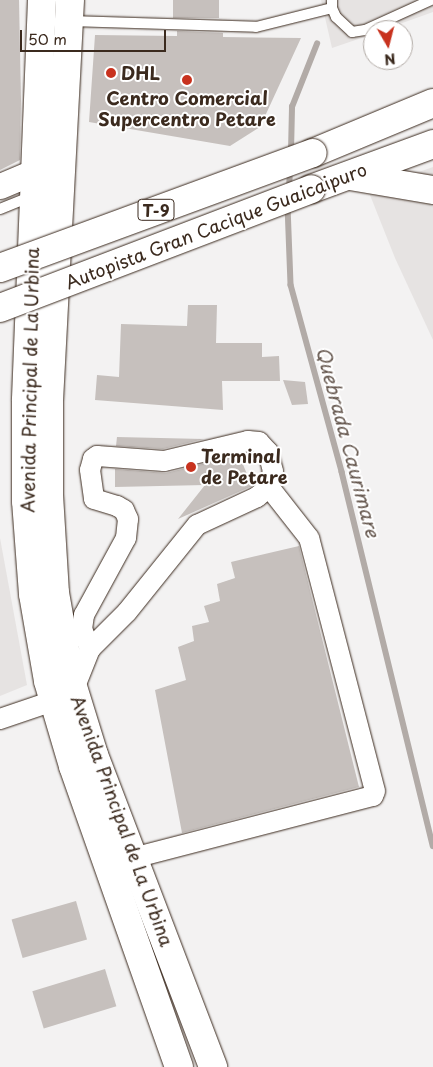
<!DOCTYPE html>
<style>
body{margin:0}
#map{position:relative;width:433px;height:1067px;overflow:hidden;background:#f3f2f2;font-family:"Playpen Sans",sans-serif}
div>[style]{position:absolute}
.built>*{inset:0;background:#e6e3e2}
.stream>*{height:5.5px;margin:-2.75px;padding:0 2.75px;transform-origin:2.75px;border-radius:2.75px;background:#b2aba7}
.building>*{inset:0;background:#c6c0bd;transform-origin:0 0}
.roads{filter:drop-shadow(0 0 1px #3b2a1e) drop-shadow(0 0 1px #3b2a1e)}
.service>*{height:10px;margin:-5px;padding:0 5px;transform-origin:5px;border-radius:5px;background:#fff}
.minor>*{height:20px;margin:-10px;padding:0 10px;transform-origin:10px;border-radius:10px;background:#fff}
.tertiary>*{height:25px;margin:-12.5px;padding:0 12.5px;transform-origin:12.5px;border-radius:12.5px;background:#fff}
.secondary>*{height:28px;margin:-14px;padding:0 14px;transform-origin:14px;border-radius:14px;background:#fff}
.motorway>*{height:28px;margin:-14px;padding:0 14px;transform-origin:14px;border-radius:14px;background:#fff}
.bridges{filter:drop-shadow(0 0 1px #3b2a1e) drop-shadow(0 0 1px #3b2a1e)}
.motorway-bridge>*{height:28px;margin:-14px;padding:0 14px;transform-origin:14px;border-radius:14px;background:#fff}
.dots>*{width:14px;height:14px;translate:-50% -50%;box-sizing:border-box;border:2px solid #fff;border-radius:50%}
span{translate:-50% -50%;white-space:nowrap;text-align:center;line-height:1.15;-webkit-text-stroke:4px #fff;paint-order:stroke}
.shield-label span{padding:1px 4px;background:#fff;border:1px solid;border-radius:4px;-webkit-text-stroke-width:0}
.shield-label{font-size:16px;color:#3b2a1e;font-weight:700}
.poi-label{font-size:18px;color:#3b2a1e;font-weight:700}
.left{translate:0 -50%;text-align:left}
.street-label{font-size:18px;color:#3b2a1e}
.water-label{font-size:19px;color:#65574e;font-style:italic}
.north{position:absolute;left:363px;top:20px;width:50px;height:50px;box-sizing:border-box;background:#fff;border:1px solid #b1aaa5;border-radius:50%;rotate:172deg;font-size:14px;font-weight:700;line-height:20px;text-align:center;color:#3b2a1e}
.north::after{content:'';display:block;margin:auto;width:18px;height:22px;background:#c8321e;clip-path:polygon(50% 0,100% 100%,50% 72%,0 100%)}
.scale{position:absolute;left:20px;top:30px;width:146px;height:22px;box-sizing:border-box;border:2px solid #3b2a1e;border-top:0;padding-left:6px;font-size:15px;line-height:18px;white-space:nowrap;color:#3b2a1e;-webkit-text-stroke:4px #fff;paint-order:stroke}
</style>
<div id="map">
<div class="built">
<i style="clip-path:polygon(321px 0,433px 0,433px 12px,383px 30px,373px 30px,373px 34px,332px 48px)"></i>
<i style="clip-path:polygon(433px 167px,433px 340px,395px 258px,368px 190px)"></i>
<i style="clip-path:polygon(0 538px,27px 685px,0 696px)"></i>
</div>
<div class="stream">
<i style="left:291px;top:152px;width:45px;rotate:-88.7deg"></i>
<i style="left:292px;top:107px;width:68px;rotate:-68.4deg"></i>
<i style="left:289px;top:189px;width:20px;rotate:-87deg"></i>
<i style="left:288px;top:206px;width:79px;rotate:87.8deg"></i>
<i style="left:291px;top:285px;width:194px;rotate:74.7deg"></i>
<i style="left:342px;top:472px;width:385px;rotate:76.3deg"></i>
</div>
<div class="building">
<i style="clip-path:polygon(0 0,19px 0,21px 100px,20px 160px,0 170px)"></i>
<i style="left:173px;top:0;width:46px;height:18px"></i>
<i style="clip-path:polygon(177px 31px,223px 33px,223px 37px,301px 38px,260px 127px,230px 146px,89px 122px,95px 35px,177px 36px)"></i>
<i style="clip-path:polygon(188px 305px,217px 305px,216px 343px,262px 343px,262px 357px,279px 356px,280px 381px,222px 381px,223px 410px,95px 400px,97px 375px,119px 377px,121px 324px,187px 326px)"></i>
<i style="clip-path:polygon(283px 380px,305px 382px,308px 404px,292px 405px)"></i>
<i style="clip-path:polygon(117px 437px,204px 439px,163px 449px,116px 446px)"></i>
<i style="clip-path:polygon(239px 455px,252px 486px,178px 519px,205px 485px,115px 487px,115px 469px,166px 473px)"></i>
<i style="clip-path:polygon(299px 546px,359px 787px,182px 833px,155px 690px,186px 680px,178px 647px,194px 641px,192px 626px,209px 622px,204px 606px,220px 601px,217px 584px,235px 578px,231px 562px)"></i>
<i style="left:76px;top:901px;width:40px;height:67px;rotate:74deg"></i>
<i style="left:105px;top:969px;width:39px;height:76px;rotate:73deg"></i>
</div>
<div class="roads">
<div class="service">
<i style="left:332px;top:8px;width:10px;rotate:66deg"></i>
<i style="left:336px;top:17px;width:22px;rotate:43deg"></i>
<i style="left:352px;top:32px;width:13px;rotate:-9deg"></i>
<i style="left:365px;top:30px;width:72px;rotate:-24.4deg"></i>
<i style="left:70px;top:21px;width:186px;rotate:1.8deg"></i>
<i style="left:256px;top:27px;width:78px;rotate:-14deg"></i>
<i style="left:332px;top:8px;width:8px;rotate:-90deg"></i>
<i style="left:0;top:209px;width:35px;rotate:-22deg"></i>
</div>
<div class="minor">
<i style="left:0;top:719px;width:56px;rotate:-18.8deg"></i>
<i style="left:53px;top:701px;width:24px;rotate:-30deg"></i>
<i style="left:74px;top:689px;width:43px;rotate:-68.2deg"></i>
<i style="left:90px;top:649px;width:52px;rotate:-45deg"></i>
<i style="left:127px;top:612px;width:112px;rotate:-51.2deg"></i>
<i style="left:197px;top:525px;width:66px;rotate:-25deg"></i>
<i style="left:257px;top:497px;width:16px;rotate:-40deg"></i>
<i style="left:269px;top:487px;width:16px;rotate:-76deg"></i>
<i style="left:273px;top:471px;width:20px;rotate:-105deg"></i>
<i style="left:268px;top:452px;width:13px;rotate:-132deg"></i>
<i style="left:259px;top:442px;width:11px;rotate:-175deg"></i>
<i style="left:248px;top:441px;width:86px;rotate:166.6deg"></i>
<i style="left:164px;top:461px;width:67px;rotate:-175.7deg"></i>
<i style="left:97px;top:456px;width:5px;rotate:143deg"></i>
<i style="left:93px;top:459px;width:11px;rotate:105deg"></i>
<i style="left:90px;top:470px;width:29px;rotate:82deg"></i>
<i style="left:94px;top:499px;width:24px;rotate:17deg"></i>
<i style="left:117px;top:506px;width:8px;rotate:30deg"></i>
<i style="left:124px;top:510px;width:10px;rotate:66deg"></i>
<i style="left:128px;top:519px;width:19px;rotate:96deg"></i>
<i style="left:126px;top:538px;width:88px;rotate:118.6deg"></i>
<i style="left:84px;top:615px;width:14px;rotate:98deg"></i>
<i style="left:82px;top:629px;width:22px;rotate:68deg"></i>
<i style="left:133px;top:858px;width:248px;rotate:-14.5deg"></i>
<i style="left:373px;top:796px;width:5px;rotate:-68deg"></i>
<i style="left:375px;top:791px;width:261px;rotate:-104.6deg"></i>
<i style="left:309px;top:538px;width:65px;rotate:-128.1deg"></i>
</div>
<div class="tertiary">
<i style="left:0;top:186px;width:36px;rotate:-23deg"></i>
</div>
<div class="secondary">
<i style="left:42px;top:0;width:401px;rotate:92.3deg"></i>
<i style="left:26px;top:401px;width:100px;rotate:90deg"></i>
<i style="left:26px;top:501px;width:93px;rotate:85.7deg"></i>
<i style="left:33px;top:594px;width:88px;rotate:80.2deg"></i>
<i style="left:48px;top:681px;width:89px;rotate:73.6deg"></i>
<i style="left:73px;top:766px;width:319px;rotate:70.6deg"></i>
<i style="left:70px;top:0;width:404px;rotate:93deg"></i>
<i style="left:49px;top:403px;width:92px;rotate:90deg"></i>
<i style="left:49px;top:495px;width:98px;rotate:86.5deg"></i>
<i style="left:55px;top:593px;width:85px;rotate:79.9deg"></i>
<i style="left:70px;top:677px;width:82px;rotate:72.9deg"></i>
<i style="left:94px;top:755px;width:334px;rotate:69.1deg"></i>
</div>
<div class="motorway">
<i style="left:313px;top:153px;width:130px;rotate:-22.6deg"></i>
<i style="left:350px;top:176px;width:84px;rotate:9.6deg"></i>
<i style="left:311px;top:189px;width:130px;rotate:-20.2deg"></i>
</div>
</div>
<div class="bridges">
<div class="motorway-bridge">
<i style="left:0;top:268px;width:333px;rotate:-20.2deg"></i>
<i style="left:0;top:308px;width:333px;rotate:-20.9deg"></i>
</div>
</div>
<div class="dots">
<i style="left:111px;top:73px;background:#c8321e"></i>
<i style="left:187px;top:80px;background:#c8321e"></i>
<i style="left:191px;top:467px;background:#c8321e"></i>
</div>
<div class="shield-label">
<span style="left:156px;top:210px">T-9</span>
</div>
<div class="poi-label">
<span class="left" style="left:121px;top:73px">DHL</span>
<span style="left:187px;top:109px">Centro Comercial<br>Supercentro Petare</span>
<span class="left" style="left:201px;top:467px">Terminal<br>de Petare</span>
</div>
<div class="street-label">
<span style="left:216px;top:226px;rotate:-21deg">Autopista Gran Cacique Guaicaipuro</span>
<span style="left:30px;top:380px;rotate:-89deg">Avenida Principal de La Urbina</span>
<span style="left:122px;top:821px;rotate:70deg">Avenida Principal de La Urbina</span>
</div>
<div class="water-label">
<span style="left:348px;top:442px;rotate:75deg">Quebrada Caurimare</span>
</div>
<div class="north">N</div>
<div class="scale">50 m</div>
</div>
